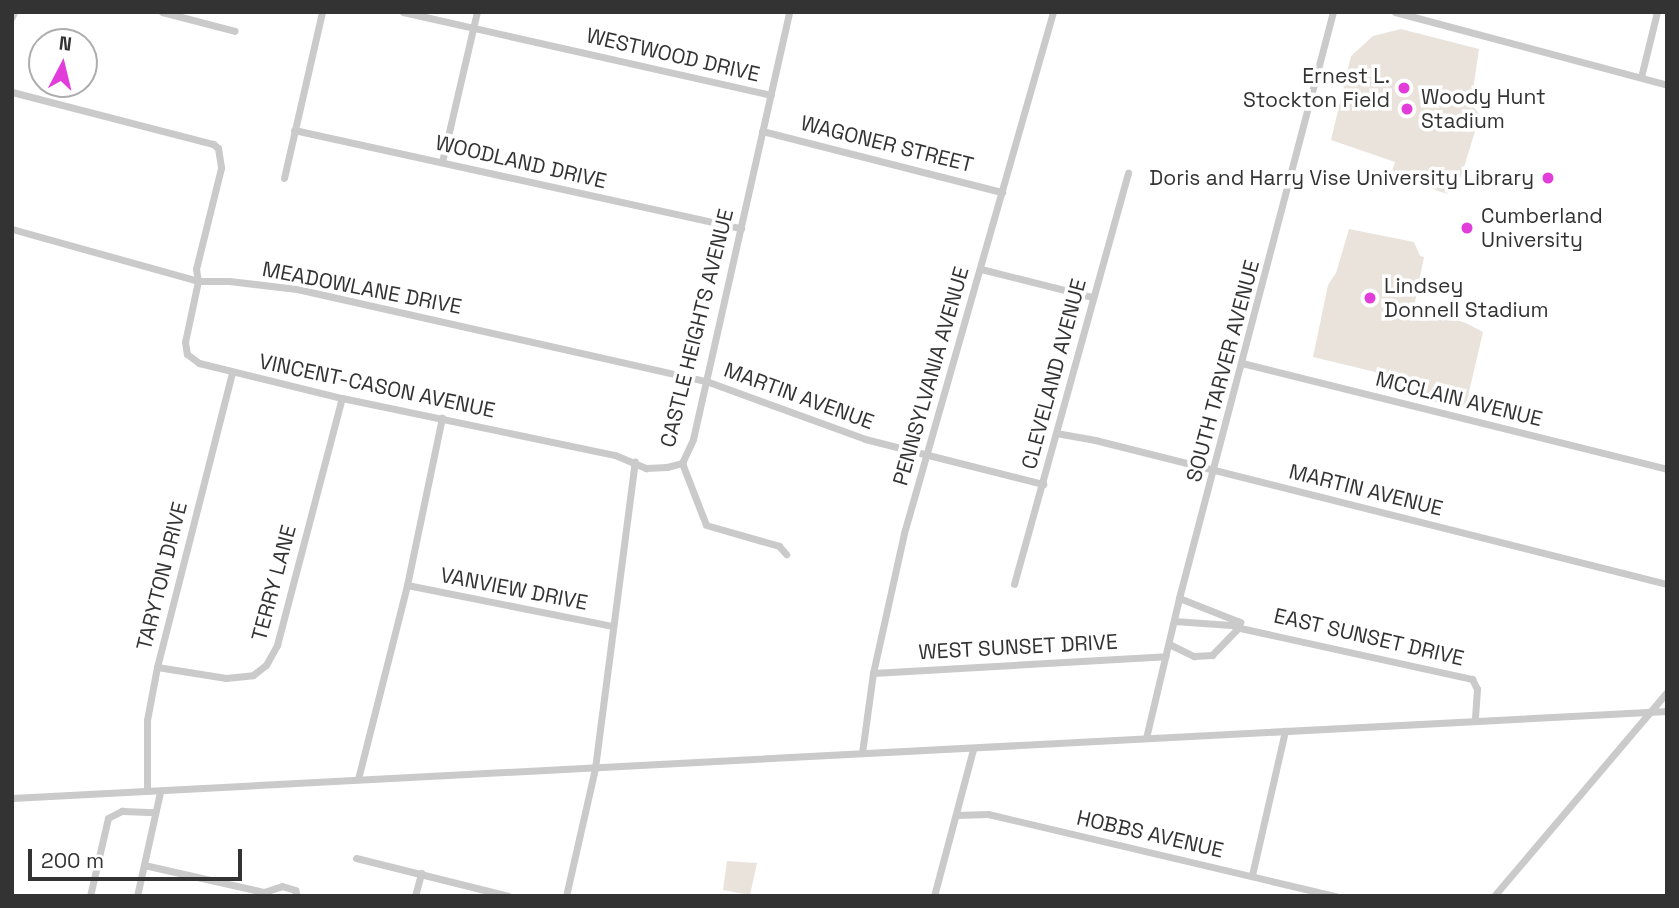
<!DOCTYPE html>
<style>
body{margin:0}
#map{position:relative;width:1679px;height:908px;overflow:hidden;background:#fff;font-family:"Space Grotesk",sans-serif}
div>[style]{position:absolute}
.green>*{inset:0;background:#eae3dc}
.minor>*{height:7px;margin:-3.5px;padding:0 3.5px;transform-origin:3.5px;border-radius:3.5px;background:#cacaca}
.minor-bridge>*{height:7px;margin:-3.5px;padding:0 3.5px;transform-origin:3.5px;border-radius:3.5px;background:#cacaca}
.dots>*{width:19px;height:19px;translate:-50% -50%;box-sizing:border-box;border:4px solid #fff;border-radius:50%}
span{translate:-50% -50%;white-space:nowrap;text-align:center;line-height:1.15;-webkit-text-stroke:7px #fff;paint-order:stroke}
.street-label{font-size:21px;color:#333}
.poi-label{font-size:21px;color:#333}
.right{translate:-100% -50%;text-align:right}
.left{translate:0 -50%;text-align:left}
.frame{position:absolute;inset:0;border:14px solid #333;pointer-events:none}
.north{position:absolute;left:28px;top:28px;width:70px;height:70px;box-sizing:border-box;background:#fff;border:2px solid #adadad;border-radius:50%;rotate:7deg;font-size:19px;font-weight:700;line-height:28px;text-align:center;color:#333}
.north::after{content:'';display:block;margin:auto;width:24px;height:32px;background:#e23cdb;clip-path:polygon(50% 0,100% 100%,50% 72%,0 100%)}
.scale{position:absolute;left:28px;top:849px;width:214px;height:32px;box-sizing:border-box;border:4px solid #333;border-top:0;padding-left:9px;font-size:21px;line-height:24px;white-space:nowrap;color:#333;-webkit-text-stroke:5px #fff;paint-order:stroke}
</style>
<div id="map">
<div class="green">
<i style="clip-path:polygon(1401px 29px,1479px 49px,1471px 104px,1480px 115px,1461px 177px,1451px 182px,1447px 194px,1391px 174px,1395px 162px,1331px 140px,1351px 56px,1373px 36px)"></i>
<i style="clip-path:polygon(1349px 229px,1414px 242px,1420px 256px,1424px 257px,1413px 312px,1407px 320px,1414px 314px,1441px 315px,1466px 323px,1483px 332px,1465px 409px,1389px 391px,1392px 376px,1313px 357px,1328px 285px,1336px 273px)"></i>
<i style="clip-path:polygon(727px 861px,757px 863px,750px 895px,723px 890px)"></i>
</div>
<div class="minor">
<i style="left:162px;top:12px;width:75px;rotate:14.6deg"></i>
<i style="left:403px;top:12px;width:377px;rotate:12.7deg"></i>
<i style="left:1395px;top:12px;width:282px;rotate:15deg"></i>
<i style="left:12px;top:17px;width:5px;rotate:-68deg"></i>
<i style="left:1641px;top:77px;width:67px;rotate:-76.2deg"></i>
<i style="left:12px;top:92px;width:208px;rotate:14.5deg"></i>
<i style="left:213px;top:144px;width:6px;rotate:39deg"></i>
<i style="left:218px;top:148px;width:20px;rotate:81deg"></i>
<i style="left:221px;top:168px;width:104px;rotate:103.9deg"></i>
<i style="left:196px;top:269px;width:12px;rotate:81deg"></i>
<i style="left:198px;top:281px;width:62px;rotate:102deg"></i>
<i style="left:185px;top:342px;width:12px;rotate:81deg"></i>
<i style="left:187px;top:354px;width:15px;rotate:37deg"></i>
<i style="left:199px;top:363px;width:147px;rotate:13.8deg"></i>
<i style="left:342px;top:398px;width:279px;rotate:11.8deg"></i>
<i style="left:615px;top:455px;width:34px;rotate:23deg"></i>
<i style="left:646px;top:468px;width:21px;rotate:-3deg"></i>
<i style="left:667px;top:467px;width:16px;rotate:-15deg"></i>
<i style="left:682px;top:463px;width:26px;rotate:-65deg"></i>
<i style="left:693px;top:439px;width:438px;rotate:-77.3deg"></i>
<i style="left:294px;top:130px;width:458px;rotate:12.4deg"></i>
<i style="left:762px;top:131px;width:248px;rotate:14.3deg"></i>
<i style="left:442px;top:162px;width:154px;rotate:-76.9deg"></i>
<i style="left:284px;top:178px;width:170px;rotate:-77.1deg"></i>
<i style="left:12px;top:229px;width:193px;rotate:15.6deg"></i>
<i style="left:198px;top:281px;width:31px"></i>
<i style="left:229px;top:281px;width:68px;rotate:6.7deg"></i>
<i style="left:297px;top:289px;width:419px;rotate:12.7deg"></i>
<i style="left:706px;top:381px;width:169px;rotate:20deg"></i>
<i style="left:865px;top:439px;width:184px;rotate:14.2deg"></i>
<i style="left:981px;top:269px;width:114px;rotate:14.2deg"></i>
<i style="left:1242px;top:363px;width:438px;rotate:14deg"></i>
<i style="left:1056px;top:433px;width:40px;rotate:10deg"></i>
<i style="left:1095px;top:440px;width:590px;rotate:14.13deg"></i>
<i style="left:682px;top:463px;width:66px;rotate:68.8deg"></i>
<i style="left:706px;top:525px;width:76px;rotate:16deg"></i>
<i style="left:779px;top:546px;width:11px;rotate:49deg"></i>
<i style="left:1014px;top:584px;width:427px;rotate:-74.5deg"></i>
<i style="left:407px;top:585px;width:210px;rotate:11.3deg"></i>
<i style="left:1179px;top:598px;width:66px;rotate:21.5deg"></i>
<i style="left:1174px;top:621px;width:57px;rotate:4deg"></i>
<i style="left:1240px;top:628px;width:238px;rotate:12.4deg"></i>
<i style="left:1472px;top:679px;width:11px;rotate:63deg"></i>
<i style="left:1477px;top:689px;width:31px;rotate:94deg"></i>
<i style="left:1169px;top:644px;width:28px;rotate:26deg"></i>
<i style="left:1194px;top:656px;width:18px;rotate:-3deg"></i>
<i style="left:1212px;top:655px;width:35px;rotate:-46deg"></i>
<i style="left:1236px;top:630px;width:9px;rotate:-69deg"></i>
<i style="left:157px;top:667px;width:70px;rotate:9.1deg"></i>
<i style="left:226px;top:678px;width:27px;rotate:-6deg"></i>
<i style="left:253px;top:675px;width:16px;rotate:-38deg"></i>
<i style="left:266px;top:665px;width:23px;rotate:-61deg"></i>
<i style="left:277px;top:645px;width:255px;rotate:-75.3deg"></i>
<i style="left:873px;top:673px;width:293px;rotate:-3.3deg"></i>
<i style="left:1146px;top:738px;width:144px;rotate:-76.7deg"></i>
<i style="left:1179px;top:598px;width:606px;rotate:-75.28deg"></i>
<i style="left:862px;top:753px;width:81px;rotate:-82.2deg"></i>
<i style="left:873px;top:673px;width:143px;rotate:-77.5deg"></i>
<i style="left:904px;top:533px;width:542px;rotate:-74.04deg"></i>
<i style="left:358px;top:779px;width:200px;rotate:-75.8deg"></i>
<i style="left:407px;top:585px;width:171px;rotate:-78.2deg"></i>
<i style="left:147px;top:791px;width:71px;rotate:-90deg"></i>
<i style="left:147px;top:720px;width:54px;rotate:-79.3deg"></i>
<i style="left:157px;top:667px;width:303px;rotate:-75.7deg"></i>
<i style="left:12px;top:798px;width:1657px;rotate:-3.01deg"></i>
<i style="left:956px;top:815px;width:32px;rotate:-2deg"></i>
<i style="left:988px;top:814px;width:358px;rotate:13.3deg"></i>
<i style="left:356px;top:858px;width:157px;rotate:14deg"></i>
<i style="left:144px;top:865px;width:123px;rotate:12.7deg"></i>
<i style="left:264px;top:892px;width:6px;rotate:45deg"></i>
<i style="left:1252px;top:875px;width:148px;rotate:-77.1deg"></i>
<i style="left:264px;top:892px;width:19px;rotate:-18deg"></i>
<i style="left:282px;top:886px;width:14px;rotate:17deg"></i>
<i style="left:295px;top:890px;width:6px;rotate:72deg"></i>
<i style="left:90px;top:896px;width:80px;rotate:-77deg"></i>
<i style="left:108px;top:818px;width:16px;rotate:-27deg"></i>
<i style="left:122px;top:811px;width:33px;rotate:2deg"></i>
<i style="left:137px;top:896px;width:107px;rotate:-77.5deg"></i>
<i style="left:415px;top:896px;width:24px;rotate:-75deg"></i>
<i style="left:566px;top:896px;width:131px;rotate:-77.2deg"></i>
<i style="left:595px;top:768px;width:309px;rotate:-82.6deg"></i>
<i style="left:934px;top:896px;width:152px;rotate:-75.1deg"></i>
<i style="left:1494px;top:896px;width:267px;rotate:-49.7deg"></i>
</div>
<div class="minor-bridge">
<i style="left:1231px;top:625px;width:9px;rotate:18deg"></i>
</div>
<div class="dots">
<i style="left:1404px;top:88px;background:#e23cdb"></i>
<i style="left:1407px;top:109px;background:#e23cdb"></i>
<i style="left:1548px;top:178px;background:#e23cdb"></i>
<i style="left:1467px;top:228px;background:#e23cdb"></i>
<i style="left:1370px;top:298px;background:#e23cdb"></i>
</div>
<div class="street-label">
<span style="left:673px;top:55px;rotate:13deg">WESTWOOD DRIVE</span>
<span style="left:887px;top:144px;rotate:14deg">WAGONER STREET</span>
<span style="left:521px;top:162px;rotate:13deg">WOODLAND DRIVE</span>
<span style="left:362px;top:288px;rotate:11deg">MEADOWLANE DRIVE</span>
<span style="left:697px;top:328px;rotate:-76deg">CASTLE HEIGHTS AVENUE</span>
<span style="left:1223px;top:371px;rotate:-75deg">SOUTH TARVER AVENUE</span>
<span style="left:1054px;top:374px;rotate:-75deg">CLEVELAND AVENUE</span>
<span style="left:931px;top:376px;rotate:-74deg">PENNSYLVANIA AVENUE</span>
<span style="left:377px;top:386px;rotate:12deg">VINCENT-CASON AVENUE</span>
<span style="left:799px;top:396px;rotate:20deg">MARTIN AVENUE</span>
<span style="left:1459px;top:399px;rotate:14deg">MCCLAIN AVENUE</span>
<span style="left:1366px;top:490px;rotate:14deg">MARTIN AVENUE</span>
<span style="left:162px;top:576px;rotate:-76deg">TARYTON DRIVE</span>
<span style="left:274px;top:583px;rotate:-75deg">TERRY LANE</span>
<span style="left:514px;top:589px;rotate:11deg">VANVIEW DRIVE</span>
<span style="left:1369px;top:637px;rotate:13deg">EAST SUNSET DRIVE</span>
<span style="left:1018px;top:647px;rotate:-3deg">WEST SUNSET DRIVE</span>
<span style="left:1150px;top:834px;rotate:13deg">HOBBS AVENUE</span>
</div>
<div class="poi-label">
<span class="right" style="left:1390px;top:88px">Ernest L.<br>Stockton Field</span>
<span class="left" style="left:1421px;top:109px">Woody Hunt<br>Stadium</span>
<span class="right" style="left:1534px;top:178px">Doris and Harry Vise University Library</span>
<span class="left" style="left:1481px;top:228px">Cumberland<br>University</span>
<span class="left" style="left:1384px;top:298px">Lindsey<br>Donnell Stadium</span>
</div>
<div class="frame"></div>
<div class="north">N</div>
<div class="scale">200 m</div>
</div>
